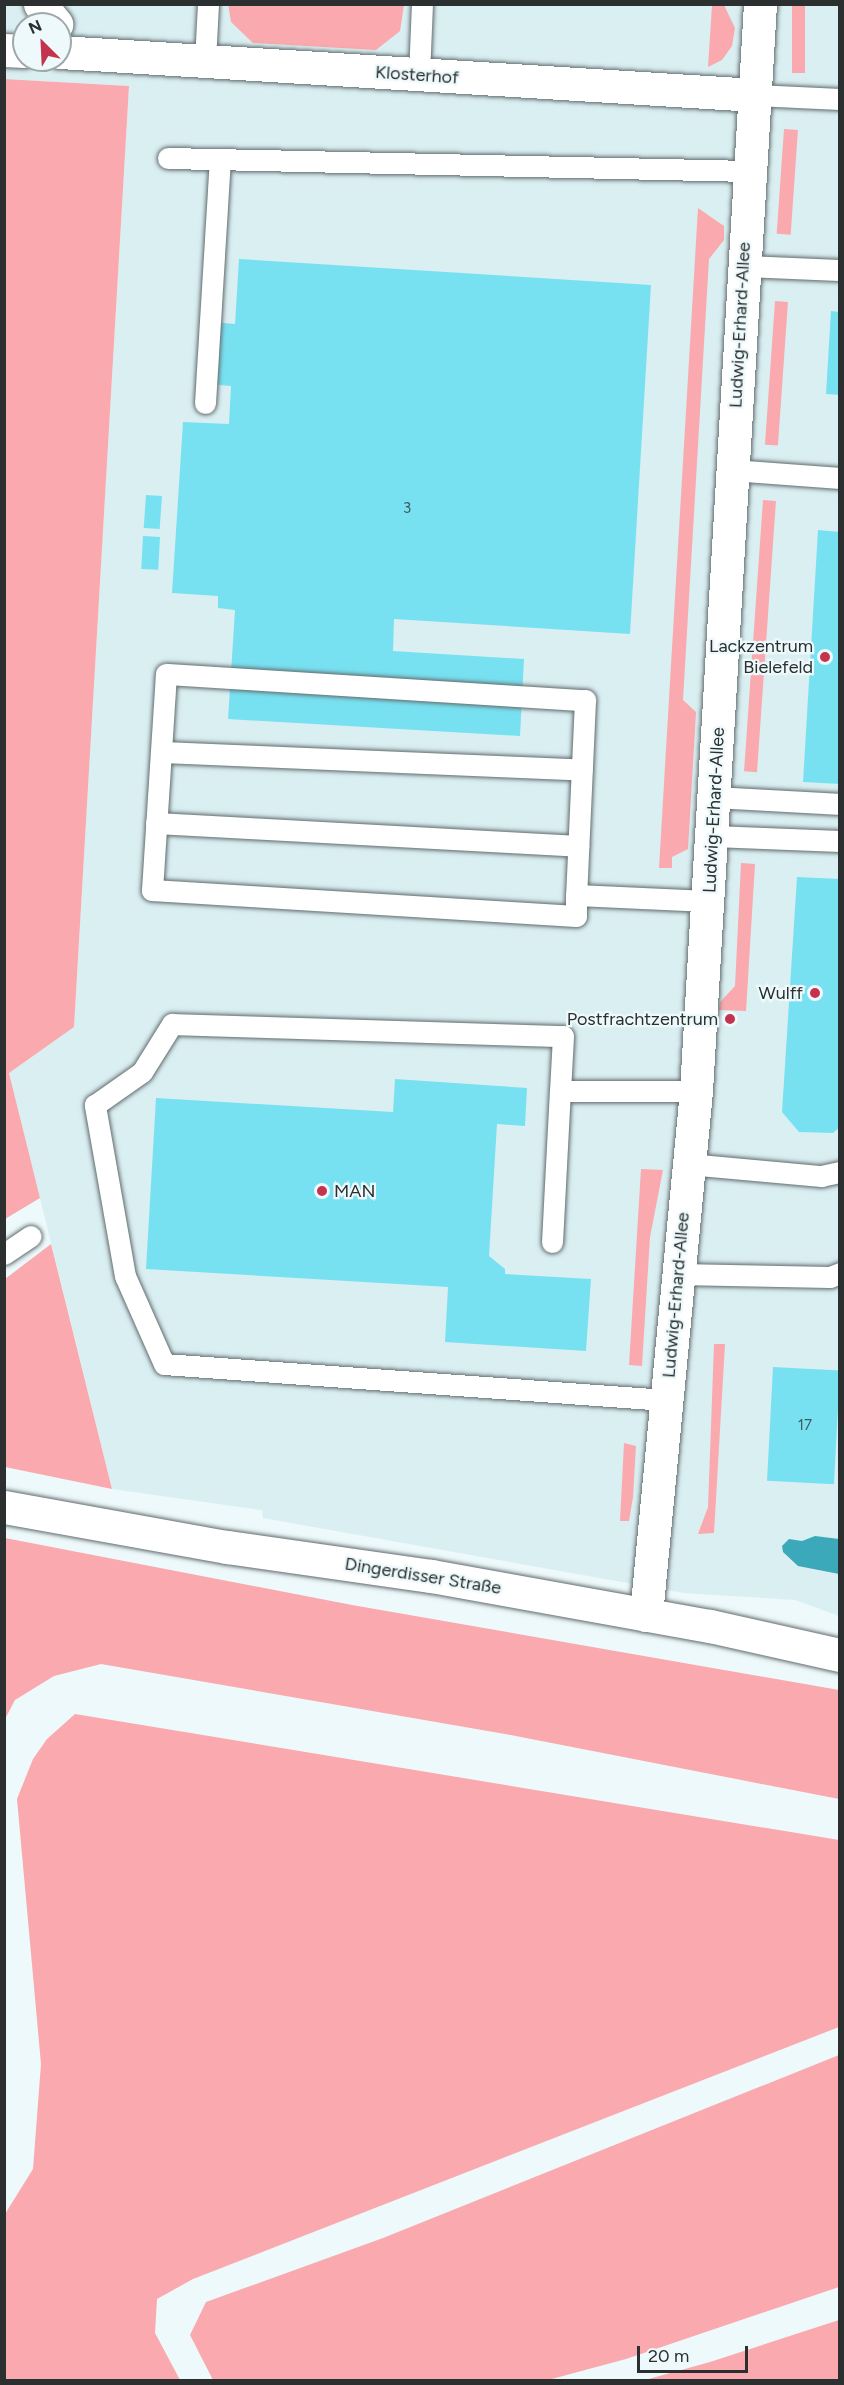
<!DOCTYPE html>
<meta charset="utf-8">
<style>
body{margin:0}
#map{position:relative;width:844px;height:2385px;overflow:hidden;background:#edf9fb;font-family:Figtree,sans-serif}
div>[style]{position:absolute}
.built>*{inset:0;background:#daeff2}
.green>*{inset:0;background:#faa9ae;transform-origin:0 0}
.water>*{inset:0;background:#3ba9b9}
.building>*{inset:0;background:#78e1f1;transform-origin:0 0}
.roads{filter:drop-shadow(0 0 2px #626c6e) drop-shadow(0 0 2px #626c6e)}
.service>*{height:21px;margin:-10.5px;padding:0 10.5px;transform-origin:10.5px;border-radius:10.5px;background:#fff}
.minor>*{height:33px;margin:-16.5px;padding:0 16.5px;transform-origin:16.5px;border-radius:16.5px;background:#fff}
.dots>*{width:16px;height:16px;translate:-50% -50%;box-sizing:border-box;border:3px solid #edf9fb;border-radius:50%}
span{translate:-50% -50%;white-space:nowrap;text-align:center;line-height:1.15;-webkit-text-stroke:4.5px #edf9fb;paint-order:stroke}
.number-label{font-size:15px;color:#3e5c60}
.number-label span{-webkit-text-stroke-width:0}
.street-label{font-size:18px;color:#2b2f30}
.poi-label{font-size:18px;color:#2b2f30}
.right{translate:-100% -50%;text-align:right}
.left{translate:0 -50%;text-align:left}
.frame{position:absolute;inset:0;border:6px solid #2b2f30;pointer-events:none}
.north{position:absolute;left:12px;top:12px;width:60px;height:60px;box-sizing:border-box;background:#edf9fb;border:2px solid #9fa8aa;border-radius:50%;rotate:336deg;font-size:16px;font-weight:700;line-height:24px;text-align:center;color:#2b2f30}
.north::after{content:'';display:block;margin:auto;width:21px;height:27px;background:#c4344e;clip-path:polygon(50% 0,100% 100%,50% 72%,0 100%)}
.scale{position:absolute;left:637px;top:2346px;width:111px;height:27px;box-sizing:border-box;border:3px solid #2b2f30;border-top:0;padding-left:8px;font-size:18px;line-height:21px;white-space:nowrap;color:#2b2f30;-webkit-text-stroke:4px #edf9fb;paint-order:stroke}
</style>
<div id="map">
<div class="built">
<i style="clip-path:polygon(evenodd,4px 5px,839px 5px,839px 1616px,795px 1600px,684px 1593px,263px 1518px,262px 1510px,112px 1489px,9px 1073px,74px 1027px,129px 86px,5px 79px,4px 5px,24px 24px,60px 24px,60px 60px,24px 60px,24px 24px)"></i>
</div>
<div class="green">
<i style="clip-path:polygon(228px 4px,404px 4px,404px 5px,400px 31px,376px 50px,253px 43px,231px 22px)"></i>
<i style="clip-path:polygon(712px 5px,724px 5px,735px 28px,732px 46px,722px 60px,708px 67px)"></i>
<i style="left:792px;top:5px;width:13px;height:68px"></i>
<i style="clip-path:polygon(4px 79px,129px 86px,74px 1027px,9px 1073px,40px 1198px,5px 1219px)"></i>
<i style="left:784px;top:129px;width:14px;height:105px;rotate:4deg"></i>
<i style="clip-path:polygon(698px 208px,724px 226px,724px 240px,709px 259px,683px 700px,696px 712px,688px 849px,672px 857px,672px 868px,659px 868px)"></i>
<i style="left:775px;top:301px;width:13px;height:144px;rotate:4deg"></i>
<i style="left:763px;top:500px;width:13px;height:272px;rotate:4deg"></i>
<i style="clip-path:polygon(741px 863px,755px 864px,746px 1011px,719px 1010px,720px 1002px,735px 986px)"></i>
<i style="clip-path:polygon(641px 1169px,663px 1170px,650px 1237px,642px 1366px,629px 1365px)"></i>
<i style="clip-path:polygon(51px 1244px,112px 1489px,5px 1467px,5px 1279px)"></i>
<i style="clip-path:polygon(714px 1344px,725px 1344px,714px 1533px,698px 1534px,708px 1507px)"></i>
<i style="clip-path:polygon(624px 1443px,636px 1446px,633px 1497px,629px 1521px,620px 1521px)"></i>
<i style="clip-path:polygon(5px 1538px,352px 1605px,839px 1690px,839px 1799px,505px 1734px,101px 1664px,54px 1676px,15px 1700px,5px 1719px)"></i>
<i style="clip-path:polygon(75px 1714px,839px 1840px,839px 2027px,193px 2279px,157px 2299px,155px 2333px,180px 2380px,5px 2380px,5px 2214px,33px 2169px,41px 2064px,17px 1799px,33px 1759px,47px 1739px)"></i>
<i style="clip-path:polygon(839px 2055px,839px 2287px,626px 2359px,548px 2380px,213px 2380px,190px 2335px,206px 2302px,383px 2238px)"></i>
<i style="clip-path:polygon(839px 2320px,839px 2380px,645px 2380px,710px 2362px)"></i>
</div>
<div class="water">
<i style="clip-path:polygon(815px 1536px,839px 1539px,839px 1574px,798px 1566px,783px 1552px,782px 1546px,789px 1539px,802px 1541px)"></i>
</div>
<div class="building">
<i style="clip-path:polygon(239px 259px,651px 285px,630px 634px,394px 619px,393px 651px,524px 659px,520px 736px,228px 719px,235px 610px,218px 608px,218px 596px,172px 593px,183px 422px,229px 424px,231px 386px,208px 384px,212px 322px,235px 324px)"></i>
<i style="clip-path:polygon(831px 311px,840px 312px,840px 395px,826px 394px)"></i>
<i style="left:146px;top:495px;width:16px;height:33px;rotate:4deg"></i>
<i style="clip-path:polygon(818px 530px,840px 532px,840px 784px,803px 782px)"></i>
<i style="left:143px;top:536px;width:17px;height:33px;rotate:3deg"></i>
<i style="clip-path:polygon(797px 877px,840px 879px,840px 1127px,833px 1133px,799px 1132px,782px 1112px)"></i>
<i style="clip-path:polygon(395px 1079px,527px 1088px,525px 1126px,497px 1124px,489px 1256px,505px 1269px,505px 1274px,591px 1279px,586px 1351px,445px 1342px,448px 1287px,146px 1269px,156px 1098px,393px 1112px)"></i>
<i style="left:773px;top:1367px;width:67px;height:114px;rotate:3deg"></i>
</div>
<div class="roads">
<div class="service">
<i style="left:205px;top:61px;width:57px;rotate:-87deg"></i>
<i style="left:419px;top:75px;width:71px;rotate:-87.6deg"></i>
<i style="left:755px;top:95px;width:85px;rotate:2.7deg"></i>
<i style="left:168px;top:158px;width:582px;rotate:1.28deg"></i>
<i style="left:744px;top:266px;width:96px;rotate:2.4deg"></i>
<i style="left:205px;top:403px;width:244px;rotate:-86.5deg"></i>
<i style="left:732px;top:470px;width:108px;rotate:4.2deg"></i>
<i style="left:161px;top:752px;width:421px;rotate:2.4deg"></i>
<i style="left:715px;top:797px;width:125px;rotate:3.2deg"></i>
<i style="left:156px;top:823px;width:423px;rotate:3.1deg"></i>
<i style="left:713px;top:836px;width:127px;rotate:2.3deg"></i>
<i style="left:576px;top:895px;width:21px;rotate:90deg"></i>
<i style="left:576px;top:916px;width:425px;rotate:-176.5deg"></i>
<i style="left:152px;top:890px;width:216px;rotate:-86.3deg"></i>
<i style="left:166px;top:674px;width:420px;rotate:3.6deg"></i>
<i style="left:585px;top:700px;width:195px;rotate:92.6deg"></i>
<i style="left:576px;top:895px;width:132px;rotate:2.6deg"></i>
<i style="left:688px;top:1164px;width:134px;rotate:5.2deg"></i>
<i style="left:821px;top:1176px;width:19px;rotate:-12deg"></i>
<i style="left:552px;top:1242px;width:151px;rotate:-87deg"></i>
<i style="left:4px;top:1254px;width:32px;rotate:-34deg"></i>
<i style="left:678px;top:1274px;width:152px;rotate:1.1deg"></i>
<i style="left:830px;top:1277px;width:11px;rotate:-22deg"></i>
<i style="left:666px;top:1400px;width:503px;rotate:-175.9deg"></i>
<i style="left:164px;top:1364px;width:96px;rotate:-113.9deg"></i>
<i style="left:125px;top:1276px;width:174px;rotate:-100deg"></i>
<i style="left:95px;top:1105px;width:57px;rotate:-35.1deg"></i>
<i style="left:142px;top:1072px;width:57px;rotate:-58deg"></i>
<i style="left:172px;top:1024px;width:391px;rotate:1.8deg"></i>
<i style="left:563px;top:1036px;width:55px;rotate:93.1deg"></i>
<i style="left:560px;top:1091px;width:136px"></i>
</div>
<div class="minor">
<i style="left:40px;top:4px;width:26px;rotate:51deg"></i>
<i style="left:4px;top:50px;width:20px;rotate:3deg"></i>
<i style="left:60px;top:52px;width:696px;rotate:3.54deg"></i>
<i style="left:4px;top:1507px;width:227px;rotate:10.2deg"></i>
<i style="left:227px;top:1547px;width:206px;rotate:8.1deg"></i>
<i style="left:431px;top:1576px;width:283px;rotate:10.2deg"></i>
<i style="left:710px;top:1626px;width:133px;rotate:12.6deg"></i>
<i style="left:646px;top:1615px;width:526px;rotate:-84.55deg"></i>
<i style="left:696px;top:1091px;width:1089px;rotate:-86.63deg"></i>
</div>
</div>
<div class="dots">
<i style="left:825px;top:657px;background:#c4344e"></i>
<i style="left:815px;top:993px;background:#c4344e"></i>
<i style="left:730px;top:1019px;background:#c4344e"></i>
<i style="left:322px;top:1191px;background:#c4344e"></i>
</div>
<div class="number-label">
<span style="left:407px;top:509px">3</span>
<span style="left:805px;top:1426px">17</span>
</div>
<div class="street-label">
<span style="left:417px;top:75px;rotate:4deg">Klosterhof</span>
<span style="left:740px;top:325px;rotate:-87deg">Ludwig-Erhard-Allee</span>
<span style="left:714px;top:810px;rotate:-87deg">Ludwig-Erhard-Allee</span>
<span style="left:676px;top:1295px;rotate:-85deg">Ludwig-Erhard-Allee</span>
<span style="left:423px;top:1576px;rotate:9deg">Dingerdisser Straße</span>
</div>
<div class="poi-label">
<span class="right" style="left:813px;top:657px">Lackzentrum<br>Bielefeld</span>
<span class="right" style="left:803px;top:993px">Wulff</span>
<span class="right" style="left:718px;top:1019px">Postfrachtzentrum</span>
<span class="left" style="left:334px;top:1191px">MAN</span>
</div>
<div class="frame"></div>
<div class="north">N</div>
<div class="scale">20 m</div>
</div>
